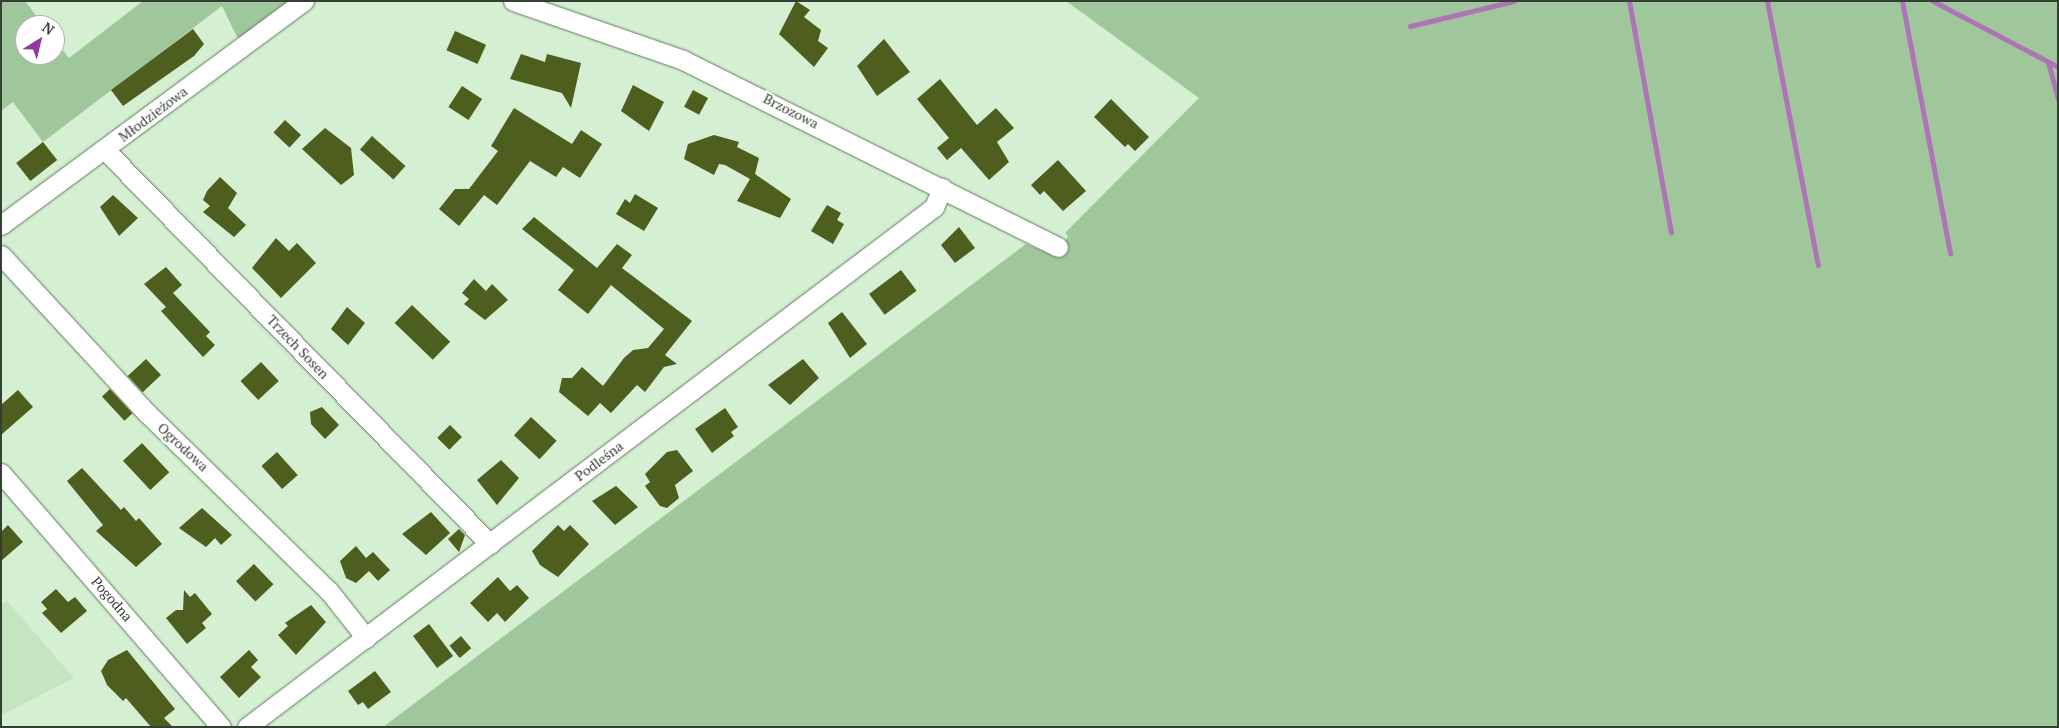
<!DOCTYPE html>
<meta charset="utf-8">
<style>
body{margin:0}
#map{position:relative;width:2059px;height:728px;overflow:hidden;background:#d4efd1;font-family:"PT Serif",serif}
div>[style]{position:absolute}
.built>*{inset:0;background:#c4e5c0}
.green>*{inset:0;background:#9fc79b}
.stream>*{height:5px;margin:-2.5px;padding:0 2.5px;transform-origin:2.5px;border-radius:2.5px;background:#ae75b6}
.building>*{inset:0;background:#4d5e1e;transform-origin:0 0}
.roads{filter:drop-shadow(0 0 1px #60795d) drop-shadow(0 0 1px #60795d)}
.minor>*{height:19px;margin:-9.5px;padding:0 9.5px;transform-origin:9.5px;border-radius:9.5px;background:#fff}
span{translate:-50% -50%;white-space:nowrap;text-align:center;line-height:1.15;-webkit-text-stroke:5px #fff;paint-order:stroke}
.street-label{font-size:14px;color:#354034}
.frame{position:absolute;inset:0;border:2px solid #354034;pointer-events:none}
.north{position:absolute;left:15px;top:15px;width:50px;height:50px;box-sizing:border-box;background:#fff;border:1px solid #aeb3ae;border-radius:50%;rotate:36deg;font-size:14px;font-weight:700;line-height:20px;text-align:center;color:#354034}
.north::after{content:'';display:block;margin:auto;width:18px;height:22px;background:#9438a2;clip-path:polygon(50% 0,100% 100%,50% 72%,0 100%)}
</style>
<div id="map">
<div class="built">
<i style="clip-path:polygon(7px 601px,74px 678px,1px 715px,1px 604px)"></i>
</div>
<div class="green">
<i style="clip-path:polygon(1px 1px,25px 1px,43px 25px,25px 25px,25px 55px,55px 55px,55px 40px,69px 58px,143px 1px,292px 1px,239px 41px,222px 6px,43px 142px,13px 102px,1px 111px)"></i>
<i style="clip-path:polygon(1066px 1px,2058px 1px,2058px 727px,383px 727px,1026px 244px,1057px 257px,1068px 236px,1065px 233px,1199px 98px)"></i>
</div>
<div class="stream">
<i style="left:1629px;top:1px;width:235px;rotate:79.7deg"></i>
<i style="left:1767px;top:1px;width:269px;rotate:79.1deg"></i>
<i style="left:1902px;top:1px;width:257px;rotate:79.2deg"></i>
<i style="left:1933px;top:1px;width:141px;rotate:27.8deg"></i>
<i style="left:1410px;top:26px;width:107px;rotate:-13.5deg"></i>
<i style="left:2048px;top:62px;width:39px;rotate:75deg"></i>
</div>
<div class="building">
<i style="clip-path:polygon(796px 1px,810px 10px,804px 17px,821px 30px,818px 41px,828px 48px,814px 67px,779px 34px)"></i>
<i style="clip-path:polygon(193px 29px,204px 44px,194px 56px,123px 106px,111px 90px)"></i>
<i style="left:455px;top:31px;width:34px;height:21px;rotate:24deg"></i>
<i style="clip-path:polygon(884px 39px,910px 72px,877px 96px,857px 66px)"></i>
<i style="clip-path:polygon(521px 54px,545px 62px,547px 54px,581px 63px,571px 108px,562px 93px,510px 79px)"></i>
<i style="clip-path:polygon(940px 79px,977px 125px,996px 108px,1014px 128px,997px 142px,1009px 162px,989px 180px,961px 148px,947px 160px,937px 148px,949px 138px,917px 99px)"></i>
<i style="clip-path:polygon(633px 85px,664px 102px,649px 131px,621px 111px)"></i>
<i style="left:462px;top:86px;width:24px;height:25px;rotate:33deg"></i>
<i style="left:693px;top:90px;width:17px;height:19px;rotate:28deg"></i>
<i style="clip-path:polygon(1111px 99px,1149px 137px,1135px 151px,1128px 144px,1125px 147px,1094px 117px)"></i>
<i style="clip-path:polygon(514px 108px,572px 144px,581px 130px,602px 144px,580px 178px,563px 167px,556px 177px,530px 161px,497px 205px,484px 195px,459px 226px,439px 209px,455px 189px,469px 189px,498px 151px,491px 146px)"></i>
<i style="left:285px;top:120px;width:22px;height:17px;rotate:43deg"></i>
<i style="clip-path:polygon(325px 128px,351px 148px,354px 175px,341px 185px,302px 149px)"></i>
<i style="clip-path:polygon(714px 135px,739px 142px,737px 147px,759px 158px,755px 174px,791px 199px,780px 218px,737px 201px,750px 179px,725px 165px,719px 164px,714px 175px,684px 159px,688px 144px)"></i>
<i style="left:372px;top:136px;width:45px;height:18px;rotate:42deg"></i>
<i style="left:43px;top:142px;width:23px;height:34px;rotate:52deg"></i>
<i style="clip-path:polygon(1058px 160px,1086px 191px,1063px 211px,1044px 191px,1040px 195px,1031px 185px)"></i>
<i style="clip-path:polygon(220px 177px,237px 193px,228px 208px,246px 225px,234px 237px,203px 212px,210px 206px,203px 200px,207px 191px)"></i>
<i style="clip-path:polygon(635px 194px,658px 208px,644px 231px,616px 214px,625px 199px,630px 203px)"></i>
<i style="clip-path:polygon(113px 195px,138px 218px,119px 236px,100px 207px)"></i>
<i style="clip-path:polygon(827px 205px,841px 213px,837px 220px,844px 224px,833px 244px,811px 231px)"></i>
<i style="clip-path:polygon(534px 217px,597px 268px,617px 244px,632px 255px,622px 268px,692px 321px,665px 355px,677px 364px,664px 367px,645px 392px,637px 385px,611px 413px,600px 403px,588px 416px,559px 392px,562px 378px,572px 378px,582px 367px,603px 386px,624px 358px,633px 350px,648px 348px,664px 329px,611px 285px,588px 314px,558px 290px,574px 270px,522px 229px)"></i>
<i style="clip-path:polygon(959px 227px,975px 248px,955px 263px,941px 245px)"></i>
<i style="clip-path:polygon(276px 238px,289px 251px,297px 243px,316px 263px,281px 298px,252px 268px)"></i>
<i style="clip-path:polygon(166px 267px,182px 285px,173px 293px,210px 332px,206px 336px,215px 345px,203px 357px,161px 311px,166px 307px,144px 284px)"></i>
<i style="left:901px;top:270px;width:26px;height:40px;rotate:53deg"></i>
<i style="clip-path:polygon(474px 279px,486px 291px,492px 284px,508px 300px,485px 320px,464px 304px,469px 299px,462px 293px)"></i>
<i style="left:412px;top:305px;width:53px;height:25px;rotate:44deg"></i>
<i style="clip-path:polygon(347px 307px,365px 323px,348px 345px,331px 329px)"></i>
<i style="clip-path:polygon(842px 312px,867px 344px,850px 358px,828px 323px)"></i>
<i style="left:146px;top:359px;width:22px;height:25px;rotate:47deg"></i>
<i style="clip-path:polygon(803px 359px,819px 378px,790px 405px,768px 385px)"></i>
<i style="left:261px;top:362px;width:26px;height:28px;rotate:47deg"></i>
<i style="left:110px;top:389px;width:33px;height:11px;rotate:47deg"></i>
<i style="clip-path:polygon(18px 390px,33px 407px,1px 435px,1px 405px)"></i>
<i style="clip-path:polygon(322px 407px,339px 425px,325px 439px,311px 424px,310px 412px)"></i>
<i style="clip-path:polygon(725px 408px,738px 427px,731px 432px,734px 436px,712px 453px,695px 429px)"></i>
<i style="left:531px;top:417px;width:35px;height:25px;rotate:43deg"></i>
<i style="left:450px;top:425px;width:17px;height:18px;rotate:45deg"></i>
<i style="left:142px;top:443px;width:40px;height:26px;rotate:47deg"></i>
<i style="clip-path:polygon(677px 450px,693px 471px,675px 485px,679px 498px,667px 508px,660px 506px,645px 486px,650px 482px,645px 474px,667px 452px)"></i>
<i style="left:277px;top:452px;width:31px;height:21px;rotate:48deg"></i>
<i style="clip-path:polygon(501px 460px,519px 478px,497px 505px,477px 480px)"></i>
<i style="clip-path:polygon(82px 468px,121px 510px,124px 507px,136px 521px,139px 518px,162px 544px,136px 567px,96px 531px,103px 525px,67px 481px)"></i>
<i style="clip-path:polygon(616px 486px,638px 507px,615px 525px,592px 501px)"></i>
<i style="clip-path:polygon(202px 508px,232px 535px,221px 545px,215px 538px,206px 547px,179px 528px)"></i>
<i style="clip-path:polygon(431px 512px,450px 533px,426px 555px,402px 534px)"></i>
<i style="clip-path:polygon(8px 525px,23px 542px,1px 561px,1px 532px)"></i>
<i style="clip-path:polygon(558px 525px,564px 531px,570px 525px,589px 544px,558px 577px,540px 565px,532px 551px)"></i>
<i style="clip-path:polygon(459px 529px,465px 535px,459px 552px,448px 539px)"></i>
<i style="clip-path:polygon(356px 546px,366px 558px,373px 552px,390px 570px,378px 581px,369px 571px,356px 583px,346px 578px,340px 561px)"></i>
<i style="left:254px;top:564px;width:28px;height:25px;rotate:46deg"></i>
<i style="clip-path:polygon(498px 577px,510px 591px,517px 585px,529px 598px,505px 622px,497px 613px,488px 622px,470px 603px)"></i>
<i style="clip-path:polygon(56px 589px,68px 602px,75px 597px,87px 611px,61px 633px,42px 613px,47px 609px,41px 602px)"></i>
<i style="clip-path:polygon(184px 590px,190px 597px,195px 593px,212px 614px,202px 623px,206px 628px,187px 644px,166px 618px,176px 610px,183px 610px)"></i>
<i style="clip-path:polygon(311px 605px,326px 622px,296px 655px,278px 635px,288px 626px,285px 623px)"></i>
<i style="left:429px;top:624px;width:40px;height:20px;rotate:53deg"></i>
<i style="left:461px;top:636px;width:16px;height:15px;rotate:50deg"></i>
<i style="clip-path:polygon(127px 650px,175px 709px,164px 718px,173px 727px,151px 727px,126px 698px,123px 701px,107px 685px,101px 671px,108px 660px)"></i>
<i style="clip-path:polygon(249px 650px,258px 660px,251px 667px,261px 677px,239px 698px,220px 677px)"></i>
<i style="clip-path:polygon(375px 671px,391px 692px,368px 709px,363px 702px,358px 705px,348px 691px)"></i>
</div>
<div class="roads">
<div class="minor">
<i style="left:513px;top:1px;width:180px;rotate:19.1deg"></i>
<i style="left:683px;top:60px;width:419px;rotate:26.5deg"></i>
<i style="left:105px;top:150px;width:551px;rotate:45.66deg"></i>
<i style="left:1px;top:225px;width:377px;rotate:-36.5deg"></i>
<i style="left:1px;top:255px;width:215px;rotate:47.3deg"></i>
<i style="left:147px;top:413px;width:255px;rotate:44.4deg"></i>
<i style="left:329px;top:591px;width:60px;rotate:51.8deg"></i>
<i style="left:1px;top:473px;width:336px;rotate:49.1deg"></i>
<i style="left:247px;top:727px;width:862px;rotate:-37.12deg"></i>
<i style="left:934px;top:207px;width:21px;rotate:-67deg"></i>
</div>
</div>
<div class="street-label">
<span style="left:791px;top:111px;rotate:27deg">Brzozowa</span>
<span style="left:153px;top:114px;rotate:-37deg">Młodzieżowa</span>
<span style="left:298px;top:347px;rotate:46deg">Trzech Sosen</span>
<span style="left:183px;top:447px;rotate:43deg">Ogrodowa</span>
<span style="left:599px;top:461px;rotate:-37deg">Podleśna</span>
<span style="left:112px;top:599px;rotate:49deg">Pogodna</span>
</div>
<div class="frame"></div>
<div class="north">N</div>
</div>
